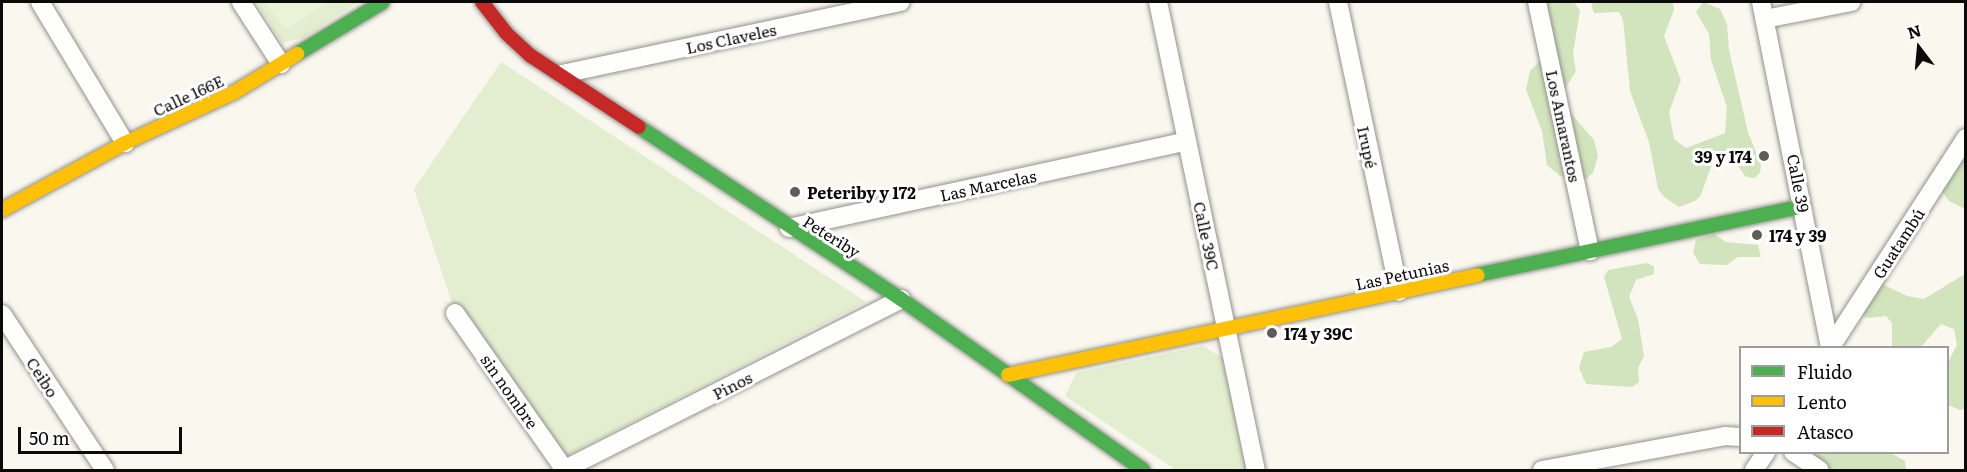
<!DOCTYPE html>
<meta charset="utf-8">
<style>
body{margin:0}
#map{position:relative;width:1967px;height:472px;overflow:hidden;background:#f9f7ee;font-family:Literata,serif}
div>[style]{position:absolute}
.green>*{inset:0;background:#e2eecf}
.forest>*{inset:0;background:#d2e4bd}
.pitch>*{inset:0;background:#ebf2d8}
.roads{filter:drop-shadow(0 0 2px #92918d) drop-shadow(0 0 2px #92918d)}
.street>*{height:18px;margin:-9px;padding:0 9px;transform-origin:9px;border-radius:9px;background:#fefefc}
.fast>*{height:14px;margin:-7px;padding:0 7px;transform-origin:7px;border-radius:7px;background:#4caf50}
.slow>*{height:14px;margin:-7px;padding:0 7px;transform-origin:7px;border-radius:7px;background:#ffc107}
.jam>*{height:14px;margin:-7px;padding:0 7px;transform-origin:7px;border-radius:7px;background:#c62828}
.dots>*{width:16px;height:16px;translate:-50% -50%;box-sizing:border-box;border:3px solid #fff;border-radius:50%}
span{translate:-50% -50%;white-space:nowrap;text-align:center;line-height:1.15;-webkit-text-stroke:6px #fff;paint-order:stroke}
.street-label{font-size:16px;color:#0a0a0a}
.poi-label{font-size:16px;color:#0a0a0a;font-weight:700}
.right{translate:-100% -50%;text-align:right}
.left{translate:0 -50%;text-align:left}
.frame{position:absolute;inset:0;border:3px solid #0a0a0a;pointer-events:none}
.legend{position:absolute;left:1739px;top:346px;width:210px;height:108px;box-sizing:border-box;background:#fff;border:2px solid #9d9d9d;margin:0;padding:8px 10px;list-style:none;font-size:18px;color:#0a0a0a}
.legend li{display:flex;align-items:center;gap:12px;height:30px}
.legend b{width:30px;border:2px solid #9d9d9d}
.north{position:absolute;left:1889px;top:18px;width:60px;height:60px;-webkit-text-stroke:4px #fff;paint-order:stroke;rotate:344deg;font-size:16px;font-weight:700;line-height:24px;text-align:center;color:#0a0a0a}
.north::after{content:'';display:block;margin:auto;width:21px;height:27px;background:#0a0a0a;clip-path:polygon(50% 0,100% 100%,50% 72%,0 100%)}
.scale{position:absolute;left:18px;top:427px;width:164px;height:27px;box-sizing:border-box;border:3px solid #0a0a0a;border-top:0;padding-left:8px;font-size:18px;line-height:21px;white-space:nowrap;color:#0a0a0a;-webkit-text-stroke:4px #fff;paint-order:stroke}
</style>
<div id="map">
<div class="green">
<i style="clip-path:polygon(256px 2px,359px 2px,303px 38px,282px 43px)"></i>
<i style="clip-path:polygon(501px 62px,866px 302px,554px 462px,458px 321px,414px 189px)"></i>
<i style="clip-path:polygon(1203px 346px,1224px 359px,1249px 470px,1176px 470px,1065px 396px,1076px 373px)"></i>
</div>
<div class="forest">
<i style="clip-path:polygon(1543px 2px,1574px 2px,1580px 11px,1573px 53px,1576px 71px,1563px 92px,1567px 109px,1594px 140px,1598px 156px,1593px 173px,1586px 179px,1560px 176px,1547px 165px,1542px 131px,1526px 90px,1530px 71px,1548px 52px)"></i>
<i style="clip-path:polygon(1594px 2px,1673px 2px,1674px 10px,1664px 36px,1681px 80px,1669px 112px,1674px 139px,1686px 148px,1725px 133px,1727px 107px,1711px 60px,1709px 34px,1696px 12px,1703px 2px,1720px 9px,1727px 24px,1729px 50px,1748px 132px,1761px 165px,1760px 173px,1754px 178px,1746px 177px,1730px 156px,1720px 157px,1713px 161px,1701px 195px,1695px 201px,1679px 207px,1664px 197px,1658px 189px,1649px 142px,1630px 91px,1623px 20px,1619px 12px,1594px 13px,1591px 5px)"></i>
<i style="clip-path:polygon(1965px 147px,1965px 209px,1949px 201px,1938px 186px)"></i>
<i style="clip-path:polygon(1714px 234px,1726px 242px,1758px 245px,1761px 257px,1738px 257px,1727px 265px,1700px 264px,1693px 253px,1696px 240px)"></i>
<i style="clip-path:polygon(1646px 263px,1654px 266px,1654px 274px,1636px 280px,1629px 297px,1638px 319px,1644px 356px,1638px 368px,1639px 382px,1632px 387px,1586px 384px,1579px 368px,1584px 352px,1611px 347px,1622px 339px,1604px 277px,1608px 270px)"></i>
<i style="clip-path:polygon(1965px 274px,1965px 409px,1960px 410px,1948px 405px,1948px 362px,1957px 345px,1954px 329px,1941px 324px,1921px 347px,1892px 347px,1892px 323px,1886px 316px,1868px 318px,1861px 315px,1876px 281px,1907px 296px,1924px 299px)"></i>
<i style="clip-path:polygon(1889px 452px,1905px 461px,1906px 470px,1802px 470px,1801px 467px,1802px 453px)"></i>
</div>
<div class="pitch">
<i style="clip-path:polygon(266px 2px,328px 2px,285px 30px)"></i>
</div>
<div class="roads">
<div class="street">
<i style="left:40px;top:2px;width:165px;rotate:58.9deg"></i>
<i style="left:241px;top:2px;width:74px;rotate:57.2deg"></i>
<i style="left:1158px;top:2px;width:478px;rotate:78.2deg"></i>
<i style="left:1338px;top:2px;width:296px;rotate:78.1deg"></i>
<i style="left:1537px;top:2px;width:255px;rotate:78deg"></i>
<i style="left:1761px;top:2px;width:353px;rotate:78.7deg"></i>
<i style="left:1765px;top:19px;width:88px;rotate:-11.2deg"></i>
<i style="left:562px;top:74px;width:346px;rotate:-12deg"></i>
<i style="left:789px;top:228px;width:407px;rotate:-12.3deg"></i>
<i style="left:455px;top:313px;width:192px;rotate:55deg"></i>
<i style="left:2px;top:314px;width:187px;rotate:56.6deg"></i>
<i style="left:1830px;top:348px;width:250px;rotate:-57.1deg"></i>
<i style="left:1793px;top:452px;width:32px;rotate:34deg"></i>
<i style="left:563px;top:470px;width:379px;rotate:-26.8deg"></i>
<i style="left:1542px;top:470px;width:186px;rotate:-10.5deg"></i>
<i style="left:1725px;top:436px;width:15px;rotate:4deg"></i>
<i style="left:1754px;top:470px;width:22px;rotate:-56deg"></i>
</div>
<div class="fast">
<i style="left:297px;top:54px;width:100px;rotate:-31.2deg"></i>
<i style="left:639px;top:127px;width:313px;rotate:33.3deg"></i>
<i style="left:901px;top:299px;width:296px;rotate:35.2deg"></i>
<i style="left:1477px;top:275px;width:334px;rotate:-11.9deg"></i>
</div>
<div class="slow">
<i style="left:2px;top:210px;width:140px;rotate:-28.6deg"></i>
<i style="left:125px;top:143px;width:121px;rotate:-24.9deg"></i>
<i style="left:235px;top:92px;width:73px;rotate:-31.5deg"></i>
<i style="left:1008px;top:375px;width:480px;rotate:-12deg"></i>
</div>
<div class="jam">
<i style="left:482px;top:2px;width:39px;rotate:52deg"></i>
<i style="left:506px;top:33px;width:34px;rotate:43deg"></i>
<i style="left:531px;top:56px;width:129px;rotate:33.3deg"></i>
</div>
</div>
<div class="dots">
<i style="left:1764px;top:156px;background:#5e5d5a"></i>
<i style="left:795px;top:192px;background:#5e5d5a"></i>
<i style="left:1757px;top:235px;background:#5e5d5a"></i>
<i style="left:1272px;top:333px;background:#5e5d5a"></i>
</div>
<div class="street-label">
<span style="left:731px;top:38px;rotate:-12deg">Los Claveles</span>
<span style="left:188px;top:95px;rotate:-25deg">Calle 166E</span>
<span style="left:1564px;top:126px;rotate:78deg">Los Amarantos</span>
<span style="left:1368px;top:147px;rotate:78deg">Irupé</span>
<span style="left:1799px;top:183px;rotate:79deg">Calle 39</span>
<span style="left:988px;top:185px;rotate:-12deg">Las Marcelas</span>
<span style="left:832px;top:236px;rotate:32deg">Peteriby</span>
<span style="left:1207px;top:236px;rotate:78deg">Calle 39C</span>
<span style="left:1898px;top:243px;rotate:-57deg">Guatambú</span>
<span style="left:1402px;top:274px;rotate:-12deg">Las Petunias</span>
<span style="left:43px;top:377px;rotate:57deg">Ceibo</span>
<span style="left:732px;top:385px;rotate:-27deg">Pinos</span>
<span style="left:510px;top:391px;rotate:55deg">sin nombre</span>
</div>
<div class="poi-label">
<span class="right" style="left:1752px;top:156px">39 y 174</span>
<span class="left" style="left:807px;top:192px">Peteriby y 172</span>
<span class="left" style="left:1769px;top:235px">174 y 39</span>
<span class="left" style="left:1284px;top:333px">174 y 39C</span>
</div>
<div class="frame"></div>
<ul class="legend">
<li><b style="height:8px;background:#4caf50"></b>Fluido</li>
<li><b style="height:8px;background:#ffc107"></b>Lento</li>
<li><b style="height:8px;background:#c62828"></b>Atasco</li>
</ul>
<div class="north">N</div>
<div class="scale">50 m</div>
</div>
